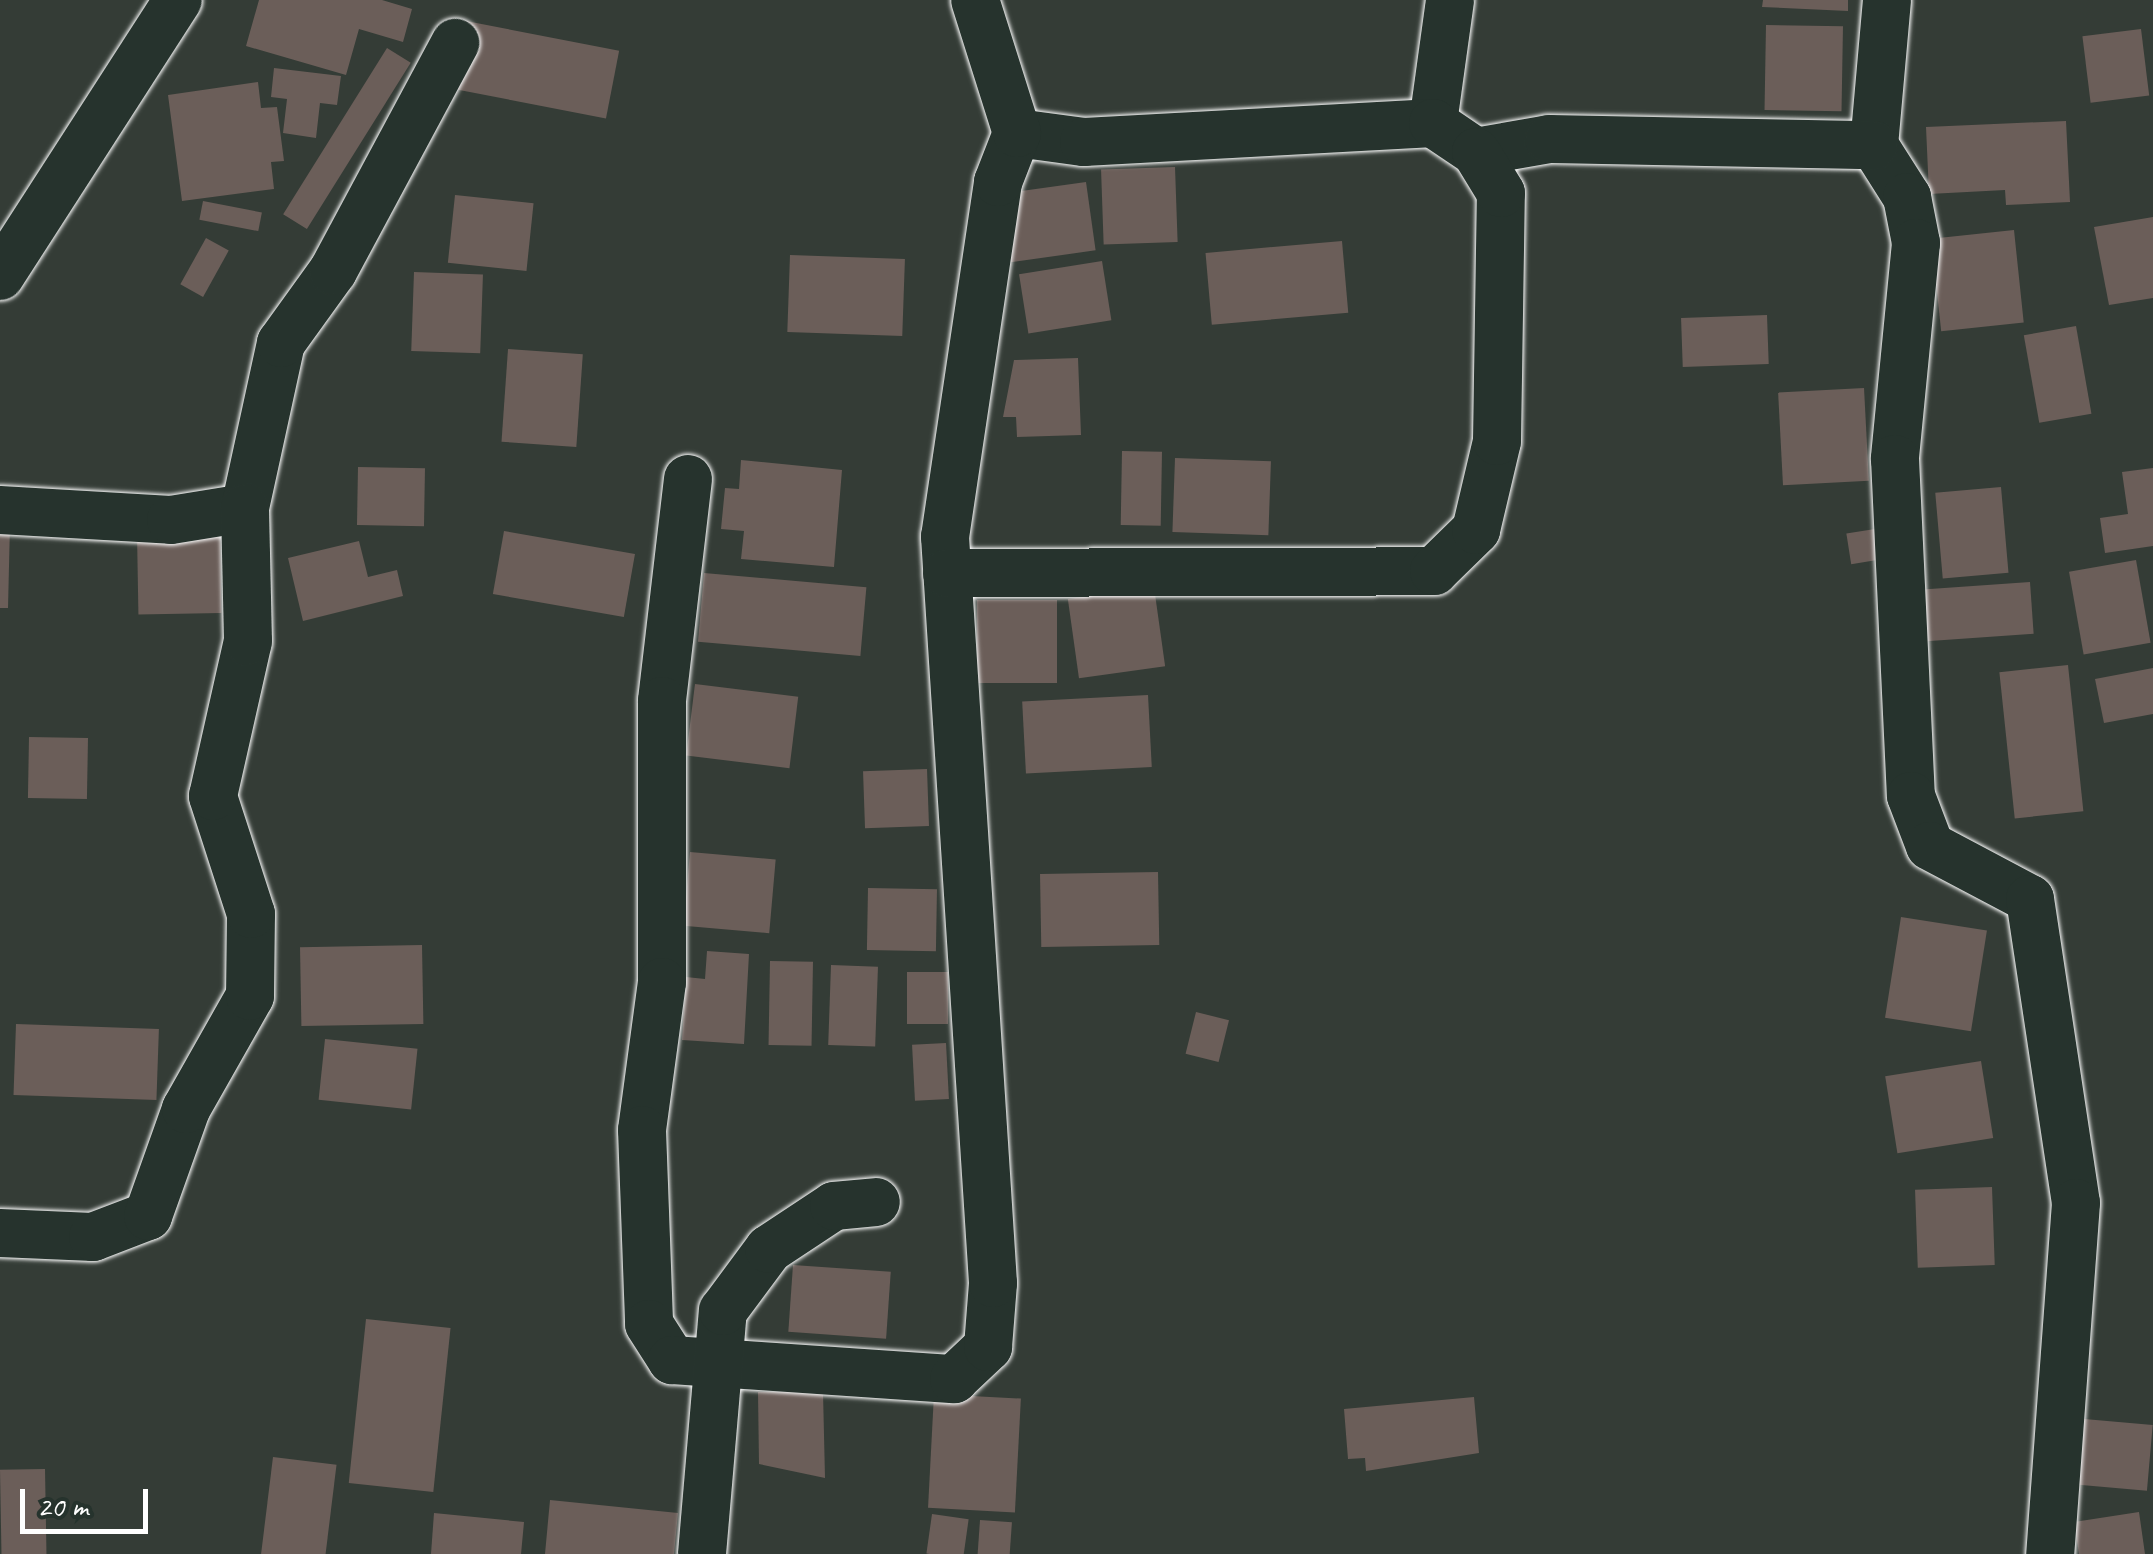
<!DOCTYPE html>
<style>
body{margin:0}
#map{position:relative;width:2153px;height:1554px;overflow:hidden;background:#343c36;font-family:Caveat,sans-serif}
div>[style]{position:absolute}
.building>*{inset:0;background:#6b5e59;transform-origin:0 0}
.roads{filter:drop-shadow(0 0 2px #fff) drop-shadow(0 0 2px #fff)}
.minor>*{height:48px;margin:-24px;padding:0 24px;transform-origin:24px;border-radius:24px;background:#26332d}
span{translate:-50% -50%;white-space:nowrap;text-align:center;line-height:1.15;-webkit-text-stroke:9px #26332d;paint-order:stroke}
.scale{position:absolute;left:20px;top:1489px;width:128px;height:45px;box-sizing:border-box;border:5px solid #fff;border-top:0;padding-left:12px;font-size:30px;line-height:35px;white-space:nowrap;color:#fff;-webkit-text-stroke:8px #26332d;paint-order:stroke}
</style>
<div id="map">
<div class="building">
<i style="clip-path:polygon(259px 0,382px 0,412px 9px,403px 42px,359px 29px,346px 75px,246px 46px)"></i>
<i style="clip-path:polygon(1763px 0,1848px 0,1848px 11px,1762px 7px)"></i>
<i style="left:466px;top:21px;width:156px;height:69px;rotate:11deg"></i>
<i style="left:1766px;top:25px;width:77px;height:85px;rotate:1deg"></i>
<i style="left:2141px;top:29px;width:67px;height:59px;rotate:83deg"></i>
<i style="left:387px;top:48px;width:28px;height:196px;rotate:32deg"></i>
<i style="clip-path:polygon(274px 68px,341px 76px,337px 105px,320px 103px,316px 138px,283px 133px,287px 99px,271px 97px)"></i>
<i style="clip-path:polygon(258px 82px,261px 108px,277px 107px,284px 161px,271px 162px,274px 189px,182px 201px,168px 95px)"></i>
<i style="clip-path:polygon(2066px 121px,2070px 202px,2006px 205px,2005px 190px,1929px 194px,1926px 127px)"></i>
<i style="left:1175px;top:167px;width:75px;height:74px;rotate:88deg"></i>
<i style="left:1086px;top:182px;width:69px;height:86px;rotate:82deg"></i>
<i style="left:455px;top:195px;width:79px;height:68px;rotate:6deg"></i>
<i style="left:203px;top:201px;width:60px;height:19px;rotate:11deg"></i>
<i style="clip-path:polygon(2153px 217px,2153px 298px,2109px 305px,2094px 227px)"></i>
<i style="left:2014px;top:230px;width:93px;height:83px;rotate:84deg"></i>
<i style="left:206px;top:238px;width:26px;height:53px;rotate:29deg"></i>
<i style="left:1342px;top:241px;width:72px;height:137px;rotate:85deg"></i>
<i style="left:790px;top:255px;width:115px;height:77px;rotate:2deg"></i>
<i style="left:1102px;top:261px;width:60px;height:84px;rotate:81deg"></i>
<i style="left:414px;top:272px;width:69px;height:79px;rotate:2deg"></i>
<i style="left:1767px;top:315px;width:49px;height:86px;rotate:88deg"></i>
<i style="left:2076px;top:326px;width:89px;height:53px;rotate:80deg"></i>
<i style="left:508px;top:349px;width:75px;height:93px;rotate:4deg"></i>
<i style="clip-path:polygon(1078px 358px,1081px 435px,1017px 437px,1016px 417px,1003px 417px,1014px 360px)"></i>
<i style="left:1864px;top:388px;width:93px;height:86px;rotate:87deg"></i>
<i style="left:1122px;top:451px;width:40px;height:74px;rotate:1deg"></i>
<i style="left:1175px;top:458px;width:96px;height:74px;rotate:2deg"></i>
<i style="clip-path:polygon(741px 460px,842px 470px,834px 567px,741px 559px,744px 531px,721px 529px,725px 488px,739px 489px)"></i>
<i style="left:358px;top:467px;width:67px;height:58px;rotate:1deg"></i>
<i style="clip-path:polygon(2153px 468px,2153px 546px,2105px 553px,2100px 518px,2128px 514px,2122px 472px)"></i>
<i style="left:2001px;top:487px;width:86px;height:66px;rotate:85deg"></i>
<i style="clip-path:polygon(0 524px,10px 524px,8px 608px,0 608px)"></i>
<i style="left:1875px;top:529px;width:31px;height:29px;rotate:81deg"></i>
<i style="left:504px;top:531px;width:133px;height:64px;rotate:10deg"></i>
<i style="left:220px;top:532px;width:81px;height:83px;rotate:89deg"></i>
<i style="clip-path:polygon(359px 541px,368px 577px,397px 570px,403px 596px,303px 621px,288px 558px)"></i>
<i style="left:2136px;top:560px;width:84px;height:68px;rotate:80deg"></i>
<i style="left:704px;top:573px;width:163px;height:69px;rotate:5deg"></i>
<i style="left:2030px;top:582px;width:52px;height:111px;rotate:86deg"></i>
<i style="left:1154px;top:587px;width:80px;height:87px;rotate:82deg"></i>
<i style="left:977px;top:600px;width:80px;height:83px"></i>
<i style="left:2068px;top:665px;width:147px;height:69px;rotate:84deg"></i>
<i style="clip-path:polygon(2153px 668px,2153px 714px,2104px 723px,2095px 679px)"></i>
<i style="left:695px;top:684px;width:104px;height:72px;rotate:7deg"></i>
<i style="left:1148px;top:695px;width:72px;height:126px;rotate:87deg"></i>
<i style="left:29px;top:737px;width:59px;height:61px;rotate:1deg"></i>
<i style="left:927px;top:769px;width:57px;height:64px;rotate:88deg"></i>
<i style="left:690px;top:852px;width:86px;height:74px;rotate:5deg"></i>
<i style="left:1158px;top:872px;width:73px;height:118px;rotate:89deg"></i>
<i style="left:868px;top:888px;width:69px;height:62px;rotate:1deg"></i>
<i style="left:1901px;top:917px;width:87px;height:102px;rotate:9deg"></i>
<i style="left:422px;top:945px;width:79px;height:122px;rotate:89deg"></i>
<i style="clip-path:polygon(707px 951px,749px 954px,744px 1044px,682px 1040px,686px 977px,705px 979px)"></i>
<i style="left:770px;top:961px;width:43px;height:84px;rotate:1deg"></i>
<i style="left:831px;top:965px;width:47px;height:80px;rotate:2deg"></i>
<i style="left:907px;top:972px;width:41px;height:52px"></i>
<i style="left:1196px;top:1012px;width:34px;height:43px;rotate:14deg"></i>
<i style="left:16px;top:1024px;width:143px;height:71px;rotate:2deg"></i>
<i style="left:325px;top:1039px;width:93px;height:61px;rotate:6deg"></i>
<i style="left:946px;top:1043px;width:56px;height:34px;rotate:87deg"></i>
<i style="left:1981px;top:1061px;width:78px;height:97px;rotate:81deg"></i>
<i style="left:1992px;top:1187px;width:78px;height:77px;rotate:88deg"></i>
<i style="left:793px;top:1265px;width:98px;height:67px;rotate:4deg"></i>
<i style="left:366px;top:1319px;width:85px;height:165px;rotate:6deg"></i>
<i style="clip-path:polygon(758px 1392px,823px 1392px,825px 1478px,759px 1464px)"></i>
<i style="left:934px;top:1394px;width:87px;height:114px;rotate:3deg"></i>
<i style="clip-path:polygon(1474px 1397px,1479px 1453px,1366px 1471px,1365px 1458px,1348px 1459px,1344px 1409px)"></i>
<i style="left:2073px;top:1418px;width:80px;height:66px;rotate:5deg"></i>
<i style="left:273px;top:1457px;width:64px;height:98px;rotate:7deg"></i>
<i style="left:45px;top:1469px;width:85px;height:45px;rotate:89deg"></i>
<i style="clip-path:polygon(550px 1500px,678px 1513px,674px 1554px,545px 1554px)"></i>
<i style="clip-path:polygon(2139px 1512px,2145px 1554px,2079px 1554px,2074px 1522px)"></i>
<i style="clip-path:polygon(434px 1513px,524px 1522px,521px 1554px,431px 1554px)"></i>
<i style="left:932px;top:1514px;width:37px;height:40px;rotate:8deg"></i>
<i style="left:980px;top:1520px;width:32px;height:34px;rotate:4deg"></i>
</div>
<div class="roads">
<div class="minor">
<i style="left:1887px;top:0;width:146px;rotate:95.1deg"></i>
<i style="left:1874px;top:145px;width:62px;rotate:57.6deg"></i>
<i style="left:1907px;top:197px;width:47px;rotate:78.9deg"></i>
<i style="left:1916px;top:243px;width:217px;rotate:95.6deg"></i>
<i style="left:1895px;top:459px;width:337px;rotate:87.3deg"></i>
<i style="left:1911px;top:796px;width:53px;rotate:69.2deg"></i>
<i style="left:1930px;top:846px;width:113px;rotate:27.9deg"></i>
<i style="left:2030px;top:899px;width:307px;rotate:81.4deg"></i>
<i style="left:2076px;top:1203px;width:352px;rotate:94.2deg"></i>
<i style="left:1433px;top:123px;width:124px;rotate:-82.1deg"></i>
<i style="left:1017px;top:133px;width:68px;rotate:7.7deg"></i>
<i style="left:1084px;top:142px;width:350px;rotate:-3.1deg"></i>
<i style="left:1433px;top:123px;width:52px;rotate:34deg"></i>
<i style="left:1476px;top:152px;width:74px;rotate:-10.1deg"></i>
<i style="left:1549px;top:139px;width:325px;rotate:1.1deg"></i>
<i style="left:0;top:276px;width:328px;rotate:-57.2deg"></i>
<i style="left:688px;top:479px;width:224px;rotate:96.7deg"></i>
<i style="left:662px;top:701px;width:281px;rotate:90deg"></i>
<i style="left:662px;top:982px;width:149px;rotate:97.7deg"></i>
<i style="left:642px;top:1130px;width:194px;rotate:87.9deg"></i>
<i style="left:649px;top:1324px;width:43px;rotate:57.4deg"></i>
<i style="left:672px;top:1360px;width:283px;rotate:3.9deg"></i>
<i style="left:954px;top:1379px;width:47px;rotate:-43.3deg"></i>
<i style="left:988px;top:1347px;width:64px;rotate:-85.5deg"></i>
<i style="left:993px;top:1283px;width:748px;rotate:-93.68deg"></i>
<i style="left:945px;top:537px;width:359px;rotate:-81.5deg"></i>
<i style="left:998px;top:182px;width:53px;rotate:-68.8deg"></i>
<i style="left:1017px;top:133px;width:139px;rotate:-107.5deg"></i>
<i style="left:0;top:510px;width:171px;rotate:3.3deg"></i>
<i style="left:171px;top:520px;width:75px;rotate:-9.2deg"></i>
<i style="left:245px;top:508px;width:169px;rotate:-77.7deg"></i>
<i style="left:281px;top:343px;width:89px;rotate:-54.2deg"></i>
<i style="left:333px;top:271px;width:259px;rotate:-61.8deg"></i>
<i style="left:947px;top:573px;width:487px;rotate:-0.2deg"></i>
<i style="left:1434px;top:571px;width:59px;rotate:-44.3deg"></i>
<i style="left:1476px;top:530px;width:91px;rotate:-76.7deg"></i>
<i style="left:1497px;top:441px;width:248px;rotate:-89.1deg"></i>
<i style="left:1501px;top:193px;width:48px;rotate:-121.4deg"></i>
<i style="left:0;top:1233px;width:93px;rotate:2.5deg"></i>
<i style="left:93px;top:1237px;width:59px;rotate:-20.9deg"></i>
<i style="left:148px;top:1216px;width:114px;rotate:-70.4deg"></i>
<i style="left:186px;top:1109px;width:130px;rotate:-60.5deg"></i>
<i style="left:250px;top:996px;width:82px;rotate:-89.3deg"></i>
<i style="left:251px;top:914px;width:124px;rotate:-107.9deg"></i>
<i style="left:213px;top:796px;width:159px;rotate:-77.3deg"></i>
<i style="left:248px;top:641px;width:133px;rotate:-91.3deg"></i>
<i style="left:702px;top:1554px;width:244px;rotate:-85.1deg"></i>
<i style="left:723px;top:1311px;width:77px;rotate:-53.4deg"></i>
<i style="left:769px;top:1249px;width:78px;rotate:-33.5deg"></i>
<i style="left:834px;top:1206px;width:42px;rotate:-5.4deg"></i>
</div>
</div>
<div class="scale">20 m</div>
</div>
